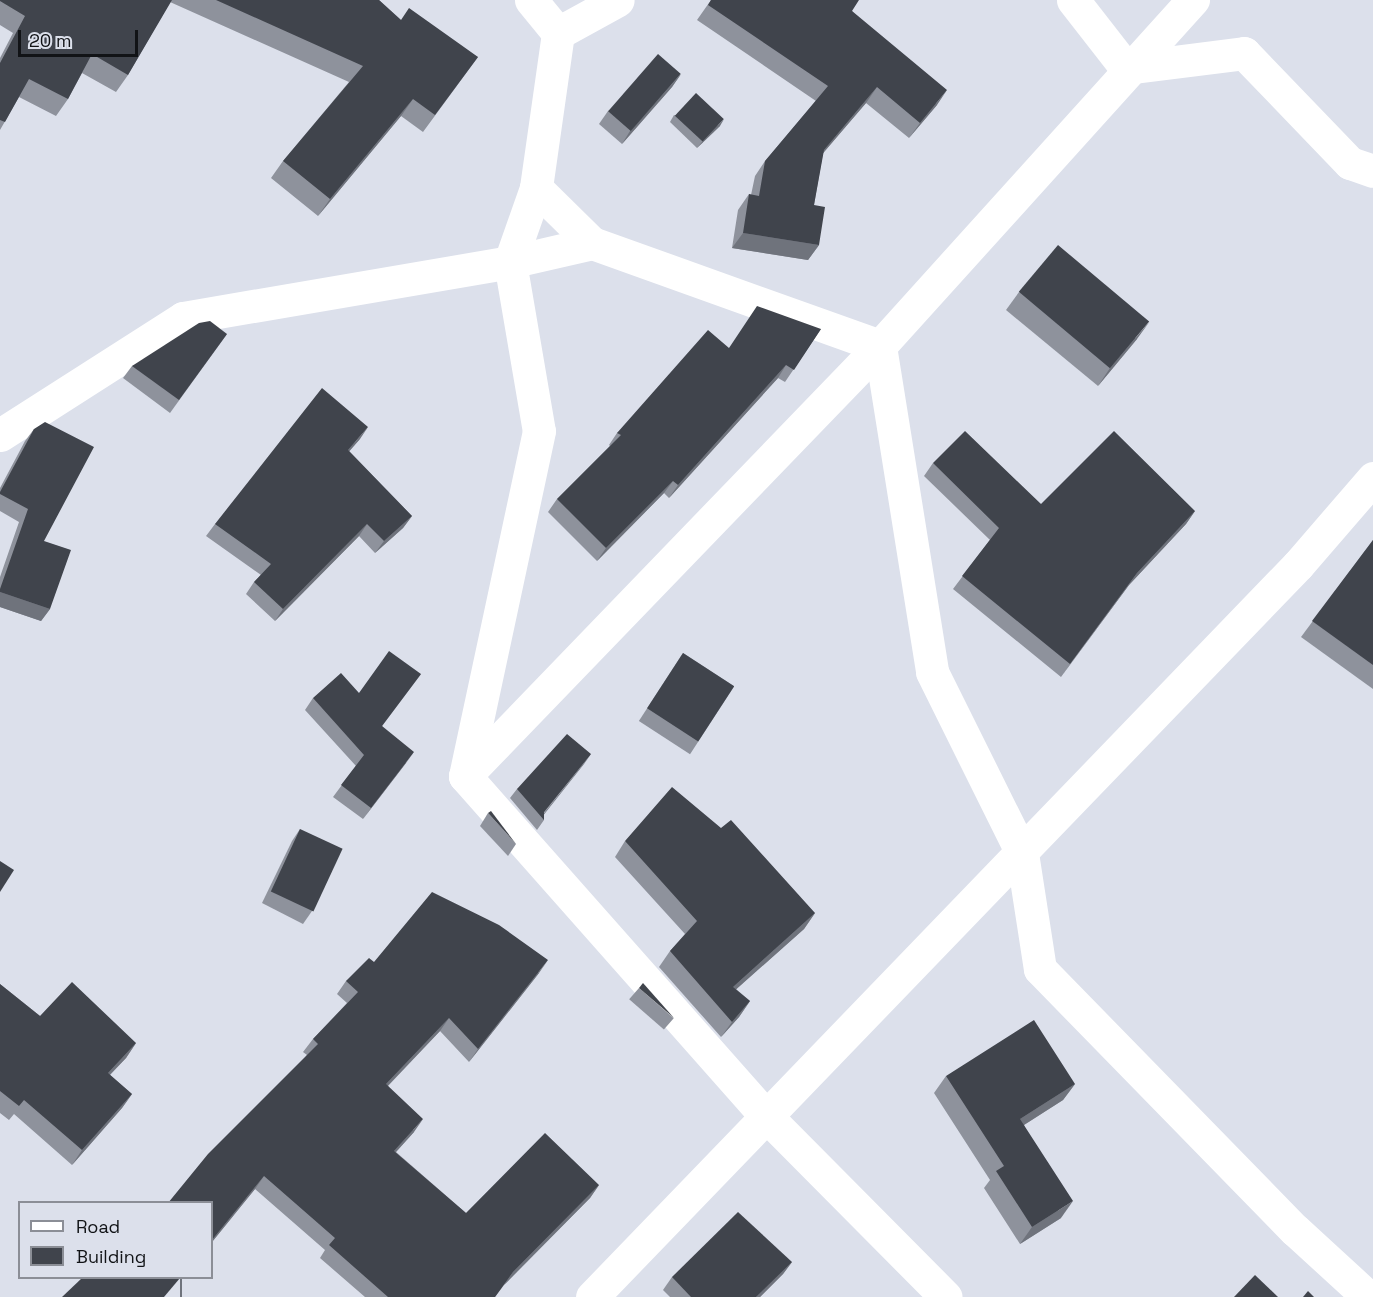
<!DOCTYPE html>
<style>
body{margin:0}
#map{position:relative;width:1373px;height:1297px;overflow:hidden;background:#dce0eb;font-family:"Space Grotesk",sans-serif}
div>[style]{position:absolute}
.street>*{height:33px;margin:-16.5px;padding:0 16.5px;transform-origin:16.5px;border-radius:16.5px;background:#fff}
.wall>*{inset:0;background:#8e929c;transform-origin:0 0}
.shaded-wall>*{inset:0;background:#6f737c;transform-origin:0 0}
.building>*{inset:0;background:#40444c;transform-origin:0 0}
span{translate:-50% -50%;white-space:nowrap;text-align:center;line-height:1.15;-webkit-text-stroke:6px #dce0eb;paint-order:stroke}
.legend{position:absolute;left:18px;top:1201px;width:195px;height:78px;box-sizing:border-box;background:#dce0eb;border:2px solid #8b8e96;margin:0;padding:8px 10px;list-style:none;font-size:18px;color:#111316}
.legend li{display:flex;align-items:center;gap:12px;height:30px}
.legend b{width:30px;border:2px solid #8b8e96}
.scale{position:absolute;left:18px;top:30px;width:120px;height:27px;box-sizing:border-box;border:3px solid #111316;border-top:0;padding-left:8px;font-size:18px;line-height:21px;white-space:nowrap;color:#111316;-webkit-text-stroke:4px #dce0eb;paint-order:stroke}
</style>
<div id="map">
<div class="street">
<i style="left:531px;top:0;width:43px;rotate:50.7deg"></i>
<i style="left:558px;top:33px;width:157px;rotate:98.1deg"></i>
<i style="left:536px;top:188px;width:78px;rotate:109.4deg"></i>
<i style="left:510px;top:262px;width:171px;rotate:80.3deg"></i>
<i style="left:539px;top:431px;width:353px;rotate:102.1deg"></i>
<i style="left:465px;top:776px;width:457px;rotate:48.5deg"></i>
<i style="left:768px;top:1118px;width:252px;rotate:45.2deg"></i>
<i style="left:1073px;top:0;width:86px;rotate:52.1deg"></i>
<i style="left:1126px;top:68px;width:119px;rotate:-7.2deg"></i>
<i style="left:1244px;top:53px;width:153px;rotate:46.1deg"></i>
<i style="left:1350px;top:163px;width:24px;rotate:19deg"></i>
<i style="left:558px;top:33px;width:68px;rotate:-28.8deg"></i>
<i style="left:536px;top:188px;width:78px;rotate:44.5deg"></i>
<i style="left:592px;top:243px;width:306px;rotate:19.7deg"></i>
<i style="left:880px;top:346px;width:330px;rotate:80.9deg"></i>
<i style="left:932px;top:672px;width:202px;rotate:63.6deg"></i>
<i style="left:1022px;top:853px;width:117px;rotate:81.2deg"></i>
<i style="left:1040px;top:969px;width:365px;rotate:45.7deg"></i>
<i style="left:1295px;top:1230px;width:99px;rotate:42.5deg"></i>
<i style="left:0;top:435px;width:217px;rotate:-32.6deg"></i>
<i style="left:183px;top:318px;width:332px;rotate:-9.7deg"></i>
<i style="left:510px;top:262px;width:84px;rotate:-13deg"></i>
<i style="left:465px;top:776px;width:598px;rotate:-46.02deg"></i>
<i style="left:880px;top:346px;width:467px;rotate:-47.9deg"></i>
<i style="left:592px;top:1297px;width:1017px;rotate:-46.04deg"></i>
<i style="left:1298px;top:565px;width:115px;rotate:-49.2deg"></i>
</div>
<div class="wall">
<i style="clip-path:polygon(0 0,379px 0,401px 20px,478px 57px,423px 132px,401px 116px,318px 216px,271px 178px,283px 161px,349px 82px,170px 2px,128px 75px,116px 92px,82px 73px,68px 99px,56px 116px,19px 97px,0 130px,0 58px,13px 33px,0 25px)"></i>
<i style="clip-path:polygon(711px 0,852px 11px,937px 105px,909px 138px,866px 103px,823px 153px,814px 205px,819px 245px,808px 260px,732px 248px,738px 210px,749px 194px,751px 195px,755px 176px,765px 161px,816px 101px,697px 20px)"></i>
<i style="clip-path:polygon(681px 74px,672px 87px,622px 144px,599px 124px,608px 111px)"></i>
<i style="clip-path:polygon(674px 115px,720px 126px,697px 148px,670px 122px)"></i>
<i style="clip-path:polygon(1019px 292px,1137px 339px,1098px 386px,1006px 310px)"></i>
<i style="clip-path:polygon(821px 329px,785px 382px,778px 378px,669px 498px,664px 493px,597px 561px,548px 512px,557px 499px,610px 446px,609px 445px,617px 433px,729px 348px)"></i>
<i style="clip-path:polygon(227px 334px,170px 413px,123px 378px,132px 366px)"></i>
<i style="clip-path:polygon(34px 429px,50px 609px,41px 621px,0 607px,0 577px,19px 522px,0 511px,0 488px,25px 441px)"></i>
<i style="clip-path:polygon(360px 439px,349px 451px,412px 516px,403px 528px,375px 553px,359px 536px,275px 621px,246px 594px,254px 582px,261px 575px,206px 536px,215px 524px)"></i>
<i style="clip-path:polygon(933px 463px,1041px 504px,1195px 511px,1186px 524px,1129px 585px,1061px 677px,953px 589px,990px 540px,924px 476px)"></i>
<i style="clip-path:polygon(1373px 540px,1373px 689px,1301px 637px)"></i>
<i style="left:683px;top:653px;width:61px;height:81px;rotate:33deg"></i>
<i style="clip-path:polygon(421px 674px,382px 726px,406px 763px,363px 819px,333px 797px,356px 766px,305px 710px,313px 698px,359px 693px)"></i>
<i style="clip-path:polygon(591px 754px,544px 813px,544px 820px,537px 830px,510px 798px,517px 789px)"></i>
<i style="clip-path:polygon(488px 813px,516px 844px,508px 856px,480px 826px)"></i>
<i style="clip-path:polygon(300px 829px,312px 911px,303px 924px,262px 903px,292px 841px)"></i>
<i style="clip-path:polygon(625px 841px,815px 913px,804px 929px,736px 989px,750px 1001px,739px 1017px,721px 1037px,659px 967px,670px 951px,685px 934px,615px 857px)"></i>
<i style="clip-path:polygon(374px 962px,539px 973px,469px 1062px,440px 1031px,388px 1086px,414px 1132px,396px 1152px,466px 1213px,599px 1185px,590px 1198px,504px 1285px,495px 1297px,365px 1297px,320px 1258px,325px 1250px,255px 1189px,212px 1242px,212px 1203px,307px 1055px,303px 1052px,313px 1039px,347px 1003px,337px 994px,346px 981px)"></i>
<i style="clip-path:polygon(0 984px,40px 1016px,136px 1043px,126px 1058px,110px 1075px,132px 1094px,122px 1108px,72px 1165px,14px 1114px,9px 1120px,0 1113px)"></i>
<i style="left:639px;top:988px;width:46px;height:15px;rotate:41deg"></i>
<i style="clip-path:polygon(946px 1076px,1075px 1084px,1063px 1100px,1024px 1125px,1061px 1218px,1020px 1244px,984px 1188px,990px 1180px,934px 1093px)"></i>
<i style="clip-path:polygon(792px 1262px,783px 1274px,760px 1297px,670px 1297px,663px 1290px,672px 1277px)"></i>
</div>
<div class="shaded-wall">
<i style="clip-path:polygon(681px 74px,672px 87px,622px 144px,630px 131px)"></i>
<i style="clip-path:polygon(877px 87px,866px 103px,813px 165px,824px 150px)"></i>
<i style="clip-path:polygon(947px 90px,937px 105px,909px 138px,920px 123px)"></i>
<i style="clip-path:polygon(413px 99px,401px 116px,318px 216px,330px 199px)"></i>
<i style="clip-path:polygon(724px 119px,720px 126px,697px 148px,702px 142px)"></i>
<i style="clip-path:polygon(743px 233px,819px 245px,808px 260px,732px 248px)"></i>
<i style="clip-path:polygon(1150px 321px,1137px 339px,1098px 386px,1110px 368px)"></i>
<i style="clip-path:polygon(786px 365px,778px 378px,669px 498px,678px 485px)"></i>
<i style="clip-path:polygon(368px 427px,360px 439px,340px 462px,348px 450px)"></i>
<i style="clip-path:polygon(673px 481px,664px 493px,597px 561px,606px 548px)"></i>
<i style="clip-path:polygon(1195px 511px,1186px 524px,1129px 585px,1061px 677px,1137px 573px)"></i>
<i style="clip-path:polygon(412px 516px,403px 528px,375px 553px,384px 541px)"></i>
<i style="clip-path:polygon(367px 524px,359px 536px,275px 621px,283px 609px)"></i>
<i style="clip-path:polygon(0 592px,50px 609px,41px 621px,0 607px)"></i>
<i style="clip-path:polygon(414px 752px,406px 763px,363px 819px,371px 808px)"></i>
<i style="clip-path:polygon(591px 754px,584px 764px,542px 817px,541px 817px)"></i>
<i style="clip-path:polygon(815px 913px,804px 929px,722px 1002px,733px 987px)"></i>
<i style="clip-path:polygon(548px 960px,539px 973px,469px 1062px,478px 1049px)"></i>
<i style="clip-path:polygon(750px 1001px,739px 1017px,721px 1037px,732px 1022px)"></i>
<i style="clip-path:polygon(449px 1018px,440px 1031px,377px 1097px,386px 1084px)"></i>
<i style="clip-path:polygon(136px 1043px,126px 1058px,97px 1088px,108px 1073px)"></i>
<i style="clip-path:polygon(1075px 1084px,1063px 1100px,1008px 1135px,1020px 1119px)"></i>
<i style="clip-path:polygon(132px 1094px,122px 1108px,72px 1165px,82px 1150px)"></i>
<i style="clip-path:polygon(423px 1119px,414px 1132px,385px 1164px,394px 1151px)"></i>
<i style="clip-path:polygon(264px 1176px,255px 1189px,212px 1242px,212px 1240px)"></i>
<i style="clip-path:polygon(599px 1185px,590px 1198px,504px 1285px,513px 1272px)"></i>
<i style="clip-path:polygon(1073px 1201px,1061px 1218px,1020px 1244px,1032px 1227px)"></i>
<i style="clip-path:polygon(792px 1262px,783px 1274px,760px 1297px,756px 1297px)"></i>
<i style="left:180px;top:1278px;width:2px;height:25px"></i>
</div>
<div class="building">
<i style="clip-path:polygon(0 0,172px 0,128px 75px,92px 54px,68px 99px,29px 79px,5px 122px,0 120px,0 63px,25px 16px,0 1px)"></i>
<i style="clip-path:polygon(216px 0,379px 0,401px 20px,409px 8px,478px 57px,435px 115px,413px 99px,330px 199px,283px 161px,363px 66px)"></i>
<i style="clip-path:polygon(711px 0,859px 0,852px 11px,947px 90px,920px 123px,877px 87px,824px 150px,814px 205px,825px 207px,819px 245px,743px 233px,749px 194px,759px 196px,765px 161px,828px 86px,708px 5px)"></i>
<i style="left:658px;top:54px;width:30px;height:76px;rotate:41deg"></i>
<i style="left:696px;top:93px;width:38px;height:31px;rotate:43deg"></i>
<i style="left:1058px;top:245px;width:119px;height:61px;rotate:40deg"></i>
<i style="clip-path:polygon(757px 306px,821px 329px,794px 370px,786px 365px,678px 485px,673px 481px,606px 548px,557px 499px,621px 435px,617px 433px,708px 330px,729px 348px)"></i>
<i style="clip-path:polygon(210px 321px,227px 334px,179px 400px,132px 366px,199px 323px)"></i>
<i style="clip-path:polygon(322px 388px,368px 427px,348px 450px,412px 516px,384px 541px,367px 524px,283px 609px,254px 582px,271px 564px,215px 524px)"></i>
<i style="clip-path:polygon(45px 422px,94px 447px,44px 541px,71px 550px,50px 609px,0 592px,0 589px,28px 509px,0 494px,0 492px,34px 429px)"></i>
<i style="clip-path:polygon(965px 431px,1041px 504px,1114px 431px,1195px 511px,1137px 573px,1070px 664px,962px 576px,999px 528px,933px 463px)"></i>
<i style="clip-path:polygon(1373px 540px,1373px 665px,1312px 621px)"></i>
<i style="clip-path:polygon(389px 651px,421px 674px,382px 726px,414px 752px,371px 808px,341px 785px,364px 755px,313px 698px,341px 673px,359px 693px)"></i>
<i style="left:683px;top:653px;width:61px;height:66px;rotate:33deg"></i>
<i style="clip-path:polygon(567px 734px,591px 754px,544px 812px,544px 820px,517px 789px)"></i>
<i style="clip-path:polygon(672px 787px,721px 828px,731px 820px,815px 913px,733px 987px,750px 1001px,732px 1022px,670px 951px,697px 921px,625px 841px)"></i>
<i style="clip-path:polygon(491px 811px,516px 844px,488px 813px)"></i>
<i style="left:300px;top:829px;width:47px;height:69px;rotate:25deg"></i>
<i style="clip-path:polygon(0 861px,14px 870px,0 892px)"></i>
<i style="clip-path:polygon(432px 892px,499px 925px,548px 960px,478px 1049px,449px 1018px,386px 1084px,423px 1119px,394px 1151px,466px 1213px,545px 1133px,599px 1185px,513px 1272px,495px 1297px,388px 1297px,329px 1245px,335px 1238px,264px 1176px,212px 1240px,212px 1203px,168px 1203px,208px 1154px,318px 1044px,313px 1039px,358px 992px,346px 981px,369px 958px,374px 962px)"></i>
<i style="clip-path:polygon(72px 982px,136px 1043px,108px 1073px,132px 1094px,82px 1150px,24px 1100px,19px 1106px,0 1091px,0 984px,40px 1016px)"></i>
<i style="clip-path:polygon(643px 983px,674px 1018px,639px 988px)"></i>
<i style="clip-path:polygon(1034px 1020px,1075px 1084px,1020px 1119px,1073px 1201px,1032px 1227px,996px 1171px,1004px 1166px,946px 1076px)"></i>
<i style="clip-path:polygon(738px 1212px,792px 1262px,756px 1297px,691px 1297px,672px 1277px)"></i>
<i style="clip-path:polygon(1255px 1275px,1278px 1297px,1234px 1297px)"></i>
<i style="clip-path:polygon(82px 1278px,180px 1278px,164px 1297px,62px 1297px)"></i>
<i style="clip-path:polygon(1308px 1291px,1314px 1297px,1303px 1297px)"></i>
</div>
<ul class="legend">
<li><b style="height:8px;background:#fff"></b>Road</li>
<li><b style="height:16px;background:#40444c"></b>Building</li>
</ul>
<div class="scale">20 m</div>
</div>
